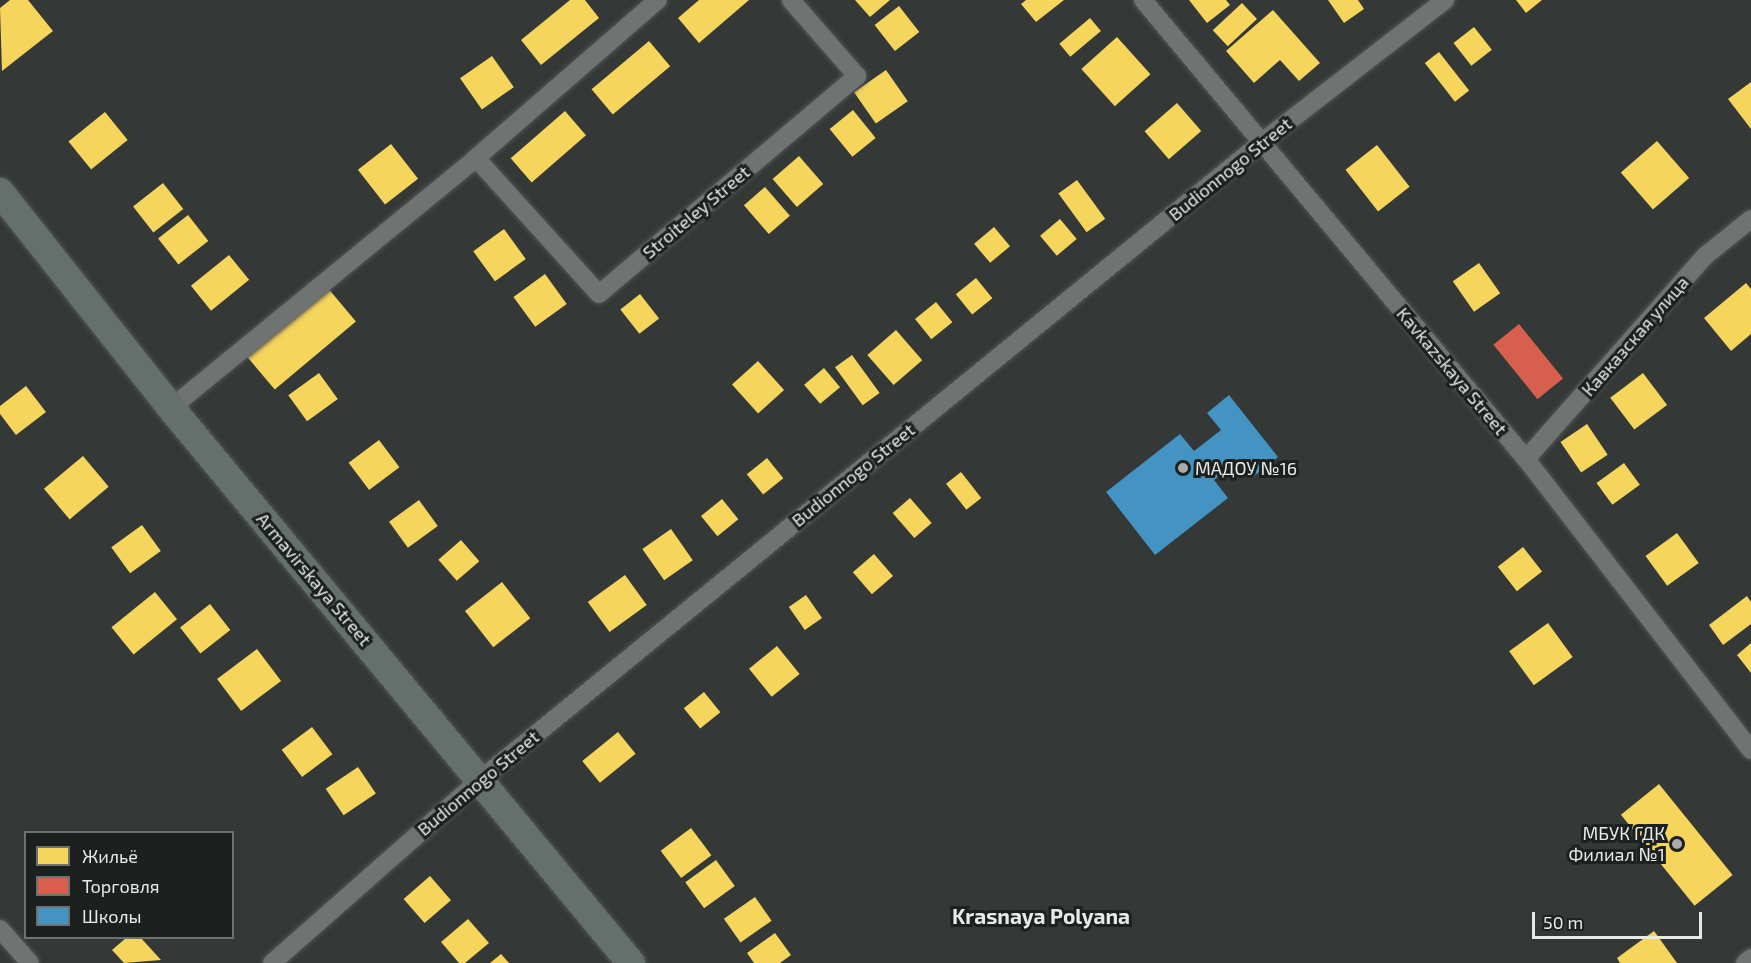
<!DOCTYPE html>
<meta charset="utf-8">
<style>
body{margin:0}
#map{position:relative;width:1751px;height:963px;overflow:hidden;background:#343836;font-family:"Exo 2",sans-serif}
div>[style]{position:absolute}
.homes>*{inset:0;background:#f6d55c;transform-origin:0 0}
.shops>*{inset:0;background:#d6604d;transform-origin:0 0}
.schools>*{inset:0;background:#4393c3}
.roads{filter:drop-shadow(0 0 2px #515453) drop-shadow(0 0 2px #515453)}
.minor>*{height:18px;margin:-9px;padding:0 9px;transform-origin:9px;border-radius:9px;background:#6f7371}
.primary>*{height:28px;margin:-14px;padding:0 14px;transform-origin:14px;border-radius:14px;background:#656f6c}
.dots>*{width:16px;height:16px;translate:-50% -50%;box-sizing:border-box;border:3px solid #1c201f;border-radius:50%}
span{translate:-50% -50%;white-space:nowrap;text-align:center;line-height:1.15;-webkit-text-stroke:6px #1c201f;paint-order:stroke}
.street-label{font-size:18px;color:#e6ebe8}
.poi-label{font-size:18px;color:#e6ebe8}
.left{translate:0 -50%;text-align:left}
.right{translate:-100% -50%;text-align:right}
.quarter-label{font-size:21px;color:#e6ebe8;font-weight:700}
.legend{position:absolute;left:24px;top:831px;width:210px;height:108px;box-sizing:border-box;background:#1c201f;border:2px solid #6d716f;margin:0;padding:8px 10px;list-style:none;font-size:18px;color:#e6ebe8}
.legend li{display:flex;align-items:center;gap:12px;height:30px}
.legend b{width:30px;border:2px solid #6d716f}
.scale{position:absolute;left:1532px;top:912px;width:170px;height:27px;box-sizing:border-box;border:3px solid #e6ebe8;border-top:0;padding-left:8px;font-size:18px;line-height:21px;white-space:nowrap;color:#e6ebe8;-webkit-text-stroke:4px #1c201f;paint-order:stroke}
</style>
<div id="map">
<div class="homes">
<i style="clip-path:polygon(10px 0,28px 0,53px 31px,2px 71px,0 8px)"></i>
<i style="clip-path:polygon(570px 0,585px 0,599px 18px,541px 65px,521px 40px)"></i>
<i style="clip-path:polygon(699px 0,749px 0,699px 43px,678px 18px)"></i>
<i style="clip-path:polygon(855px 0,890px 0,870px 17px)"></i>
<i style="clip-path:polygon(1026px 0,1064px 0,1036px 22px,1021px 4px)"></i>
<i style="clip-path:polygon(1189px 0,1226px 0,1230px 5px,1207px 23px)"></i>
<i style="clip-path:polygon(1328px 0,1358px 0,1364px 9px,1344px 23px)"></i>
<i style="clip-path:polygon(1516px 0,1542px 0,1526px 13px)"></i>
<i style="left:1242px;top:3px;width:22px;height:40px;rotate:47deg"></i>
<i style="left:899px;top:6px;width:33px;height:31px;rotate:52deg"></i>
<i style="clip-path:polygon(1273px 10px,1320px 63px,1299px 81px,1280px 60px,1254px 83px,1226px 51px)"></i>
<i style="left:1090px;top:18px;width:17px;height:40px;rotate:50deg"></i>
<i style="left:1474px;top:27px;width:29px;height:26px;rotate:52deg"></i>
<i style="left:1117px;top:37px;width:50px;height:48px;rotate:48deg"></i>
<i style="left:649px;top:41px;width:33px;height:75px;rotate:50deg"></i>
<i style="left:1439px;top:52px;width:49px;height:18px;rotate:52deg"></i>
<i style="left:492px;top:56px;width:38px;height:39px;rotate:55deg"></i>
<i style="left:886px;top:70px;width:38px;height:39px;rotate:55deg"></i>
<i style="clip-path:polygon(1751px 82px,1751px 129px,1728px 99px)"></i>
<i style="left:1177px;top:103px;width:37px;height:43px;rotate:49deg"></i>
<i style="left:853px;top:110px;width:36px;height:30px;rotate:51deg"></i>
<i style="left:565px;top:111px;width:32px;height:72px;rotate:49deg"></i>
<i style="left:105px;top:112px;width:36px;height:47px;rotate:51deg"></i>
<i style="left:1657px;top:141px;width:49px;height:48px;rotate:49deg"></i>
<i style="left:391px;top:144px;width:44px;height:42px;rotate:52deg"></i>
<i style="left:1377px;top:145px;width:53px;height:40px;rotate:52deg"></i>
<i style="left:799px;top:156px;width:37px;height:35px;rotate:49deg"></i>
<i style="left:1077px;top:180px;width:48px;height:23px;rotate:54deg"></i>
<i style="left:163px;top:183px;width:33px;height:38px;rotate:52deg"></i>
<i style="left:765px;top:187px;width:38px;height:28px;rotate:49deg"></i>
<i style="left:188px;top:215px;width:33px;height:38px;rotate:52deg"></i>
<i style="left:1060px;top:219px;width:26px;height:26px;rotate:50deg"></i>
<i style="left:994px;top:227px;width:25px;height:26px;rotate:50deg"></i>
<i style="left:504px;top:229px;width:37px;height:38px;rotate:54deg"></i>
<i style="left:229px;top:255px;width:32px;height:49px;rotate:51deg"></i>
<i style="left:1479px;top:263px;width:37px;height:32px;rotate:55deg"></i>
<i style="left:545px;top:274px;width:37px;height:39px;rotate:54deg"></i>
<i style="left:976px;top:278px;width:26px;height:26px;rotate:51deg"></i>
<i style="clip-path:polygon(1746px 283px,1751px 289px,1751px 334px,1731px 351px,1704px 318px)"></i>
<i style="left:327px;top:287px;width:45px;height:106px;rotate:50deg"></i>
<i style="left:640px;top:294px;width:31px;height:25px;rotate:52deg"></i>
<i style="left:936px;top:302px;width:26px;height:27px;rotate:51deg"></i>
<i style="left:896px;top:330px;width:40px;height:38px;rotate:49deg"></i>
<i style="left:852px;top:355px;width:47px;height:21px;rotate:54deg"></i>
<i style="left:758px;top:361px;width:39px;height:35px;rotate:48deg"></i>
<i style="left:824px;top:368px;width:25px;height:26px;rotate:50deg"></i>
<i style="left:319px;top:373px;width:32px;height:38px;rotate:54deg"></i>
<i style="left:1643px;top:373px;width:40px;height:41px;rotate:53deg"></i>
<i style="clip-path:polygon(26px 386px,46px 412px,16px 435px,0 414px,0 406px)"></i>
<i style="left:1587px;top:424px;width:37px;height:32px;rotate:56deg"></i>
<i style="left:379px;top:440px;width:34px;height:38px;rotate:53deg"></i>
<i style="left:83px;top:456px;width:40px;height:51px;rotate:50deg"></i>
<i style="left:767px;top:458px;width:26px;height:26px;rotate:51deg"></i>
<i style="left:1624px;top:463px;width:27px;height:34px;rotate:54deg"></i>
<i style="left:961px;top:472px;width:33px;height:19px;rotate:52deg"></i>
<i style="left:910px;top:498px;width:33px;height:23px;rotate:49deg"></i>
<i style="left:722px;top:499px;width:26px;height:27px;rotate:51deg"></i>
<i style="left:419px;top:500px;width:32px;height:37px;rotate:54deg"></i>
<i style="left:142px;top:525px;width:32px;height:38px;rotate:54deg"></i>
<i style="left:671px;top:529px;width:38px;height:35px;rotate:55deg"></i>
<i style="left:1677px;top:533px;width:37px;height:39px;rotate:54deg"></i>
<i style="left:461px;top:540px;width:28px;height:30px;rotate:49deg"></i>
<i style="left:1523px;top:547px;width:31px;height:32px;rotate:52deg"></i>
<i style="left:874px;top:554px;width:29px;height:28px;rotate:49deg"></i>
<i style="left:625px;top:575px;width:37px;height:46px;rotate:54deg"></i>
<i style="left:502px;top:582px;width:46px;height:47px;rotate:52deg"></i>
<i style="left:155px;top:592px;width:35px;height:56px;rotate:51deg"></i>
<i style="left:806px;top:595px;width:28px;height:21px;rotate:55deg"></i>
<i style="clip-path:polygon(1747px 596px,1751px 602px,1751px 624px,1723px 645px,1709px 625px)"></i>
<i style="left:210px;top:604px;width:33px;height:38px;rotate:52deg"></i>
<i style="left:1548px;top:623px;width:42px;height:48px;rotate:54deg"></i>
<i style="clip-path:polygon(1751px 643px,1751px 673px,1737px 655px)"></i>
<i style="left:777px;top:646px;width:36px;height:36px;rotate:51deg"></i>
<i style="left:257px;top:649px;width:40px;height:50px;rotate:53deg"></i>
<i style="left:704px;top:692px;width:26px;height:26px;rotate:51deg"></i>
<i style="left:312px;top:727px;width:34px;height:38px;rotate:53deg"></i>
<i style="left:618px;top:732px;width:28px;height:46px;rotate:51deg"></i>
<i style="left:358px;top:767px;width:32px;height:39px;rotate:56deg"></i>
<i style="left:1659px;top:784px;width:117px;height:49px;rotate:51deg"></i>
<i style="left:691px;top:828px;width:34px;height:38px;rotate:53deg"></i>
<i style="left:716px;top:860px;width:32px;height:38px;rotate:54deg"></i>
<i style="left:430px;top:876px;width:32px;height:35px;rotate:49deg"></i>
<i style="left:755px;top:897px;width:29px;height:38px;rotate:55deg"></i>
<i style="clip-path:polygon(468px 919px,489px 943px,465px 963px,459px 963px,441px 942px)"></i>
<i style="clip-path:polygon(1654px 931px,1677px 963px,1620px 963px,1617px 958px)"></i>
<i style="clip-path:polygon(775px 933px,791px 955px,780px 963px,754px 963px,747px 953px)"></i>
<i style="clip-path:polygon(126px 938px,141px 938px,161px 960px,124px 963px,112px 950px)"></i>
<i style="clip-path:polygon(501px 954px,509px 963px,490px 963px)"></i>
</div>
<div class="shops">
<i style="left:1519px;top:324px;width:70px;height:33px;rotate:51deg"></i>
</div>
<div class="schools">
<i style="clip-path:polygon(1229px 395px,1278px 457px,1253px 477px,1240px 460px,1214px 480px,1228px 498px,1155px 555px,1106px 492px,1180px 434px,1194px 451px,1221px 430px,1207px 413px)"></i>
</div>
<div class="roads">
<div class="minor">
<i style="left:1143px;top:0;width:598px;rotate:50.16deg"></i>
<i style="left:1526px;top:459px;width:368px;rotate:52.3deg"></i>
<i style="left:476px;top:158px;width:183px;rotate:47.9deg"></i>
<i style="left:599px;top:294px;width:338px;rotate:-40.2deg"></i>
<i style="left:857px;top:76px;width:101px;rotate:-131deg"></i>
<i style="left:171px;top:408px;width:394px;rotate:-39.3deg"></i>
<i style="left:476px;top:158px;width:241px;rotate:-41deg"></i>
<i style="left:1526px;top:459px;width:271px;rotate:-48.6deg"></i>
<i style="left:1705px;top:256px;width:59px;rotate:-38.8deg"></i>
<i style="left:0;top:929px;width:45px;rotate:48.6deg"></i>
<i style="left:272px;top:963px;width:278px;rotate:-41.4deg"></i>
<i style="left:481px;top:779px;width:1008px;rotate:-39.2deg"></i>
<i style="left:1262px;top:142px;width:232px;rotate:-37.8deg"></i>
<i style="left:1745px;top:963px;width:8px;rotate:-40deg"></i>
</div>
<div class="primary">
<i style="left:0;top:192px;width:275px;rotate:51.6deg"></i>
<i style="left:171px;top:408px;width:721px;rotate:50.35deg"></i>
</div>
</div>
<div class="dots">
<i style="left:1183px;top:468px;background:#a8acaa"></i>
<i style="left:1677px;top:844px;background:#a8acaa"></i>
</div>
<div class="street-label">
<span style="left:1230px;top:169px;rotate:-39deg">Budionnogo Street</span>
<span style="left:696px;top:212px;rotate:-40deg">Stroiteley Street</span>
<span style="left:1635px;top:336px;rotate:-49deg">Кавказская улица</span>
<span style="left:1452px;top:371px;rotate:50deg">Kavkazskaya Street</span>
<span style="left:853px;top:475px;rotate:-39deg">Budionnogo Street</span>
<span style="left:314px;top:579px;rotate:50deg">Armavirskaya Street</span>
<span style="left:478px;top:783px;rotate:-40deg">Budionnogo Street</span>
</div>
<div class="poi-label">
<span class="left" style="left:1195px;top:468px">МАДОУ №16</span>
<span class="right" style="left:1665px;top:844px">МБУК ГДК<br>Филиал №1</span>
</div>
<div class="quarter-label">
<span style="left:1041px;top:916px">Krasnaya Polyana</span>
</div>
<ul class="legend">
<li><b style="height:16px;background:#f6d55c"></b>Жильё</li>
<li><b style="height:16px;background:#d6604d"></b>Торговля</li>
<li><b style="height:16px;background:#4393c3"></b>Школы</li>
</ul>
<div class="scale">50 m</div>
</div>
